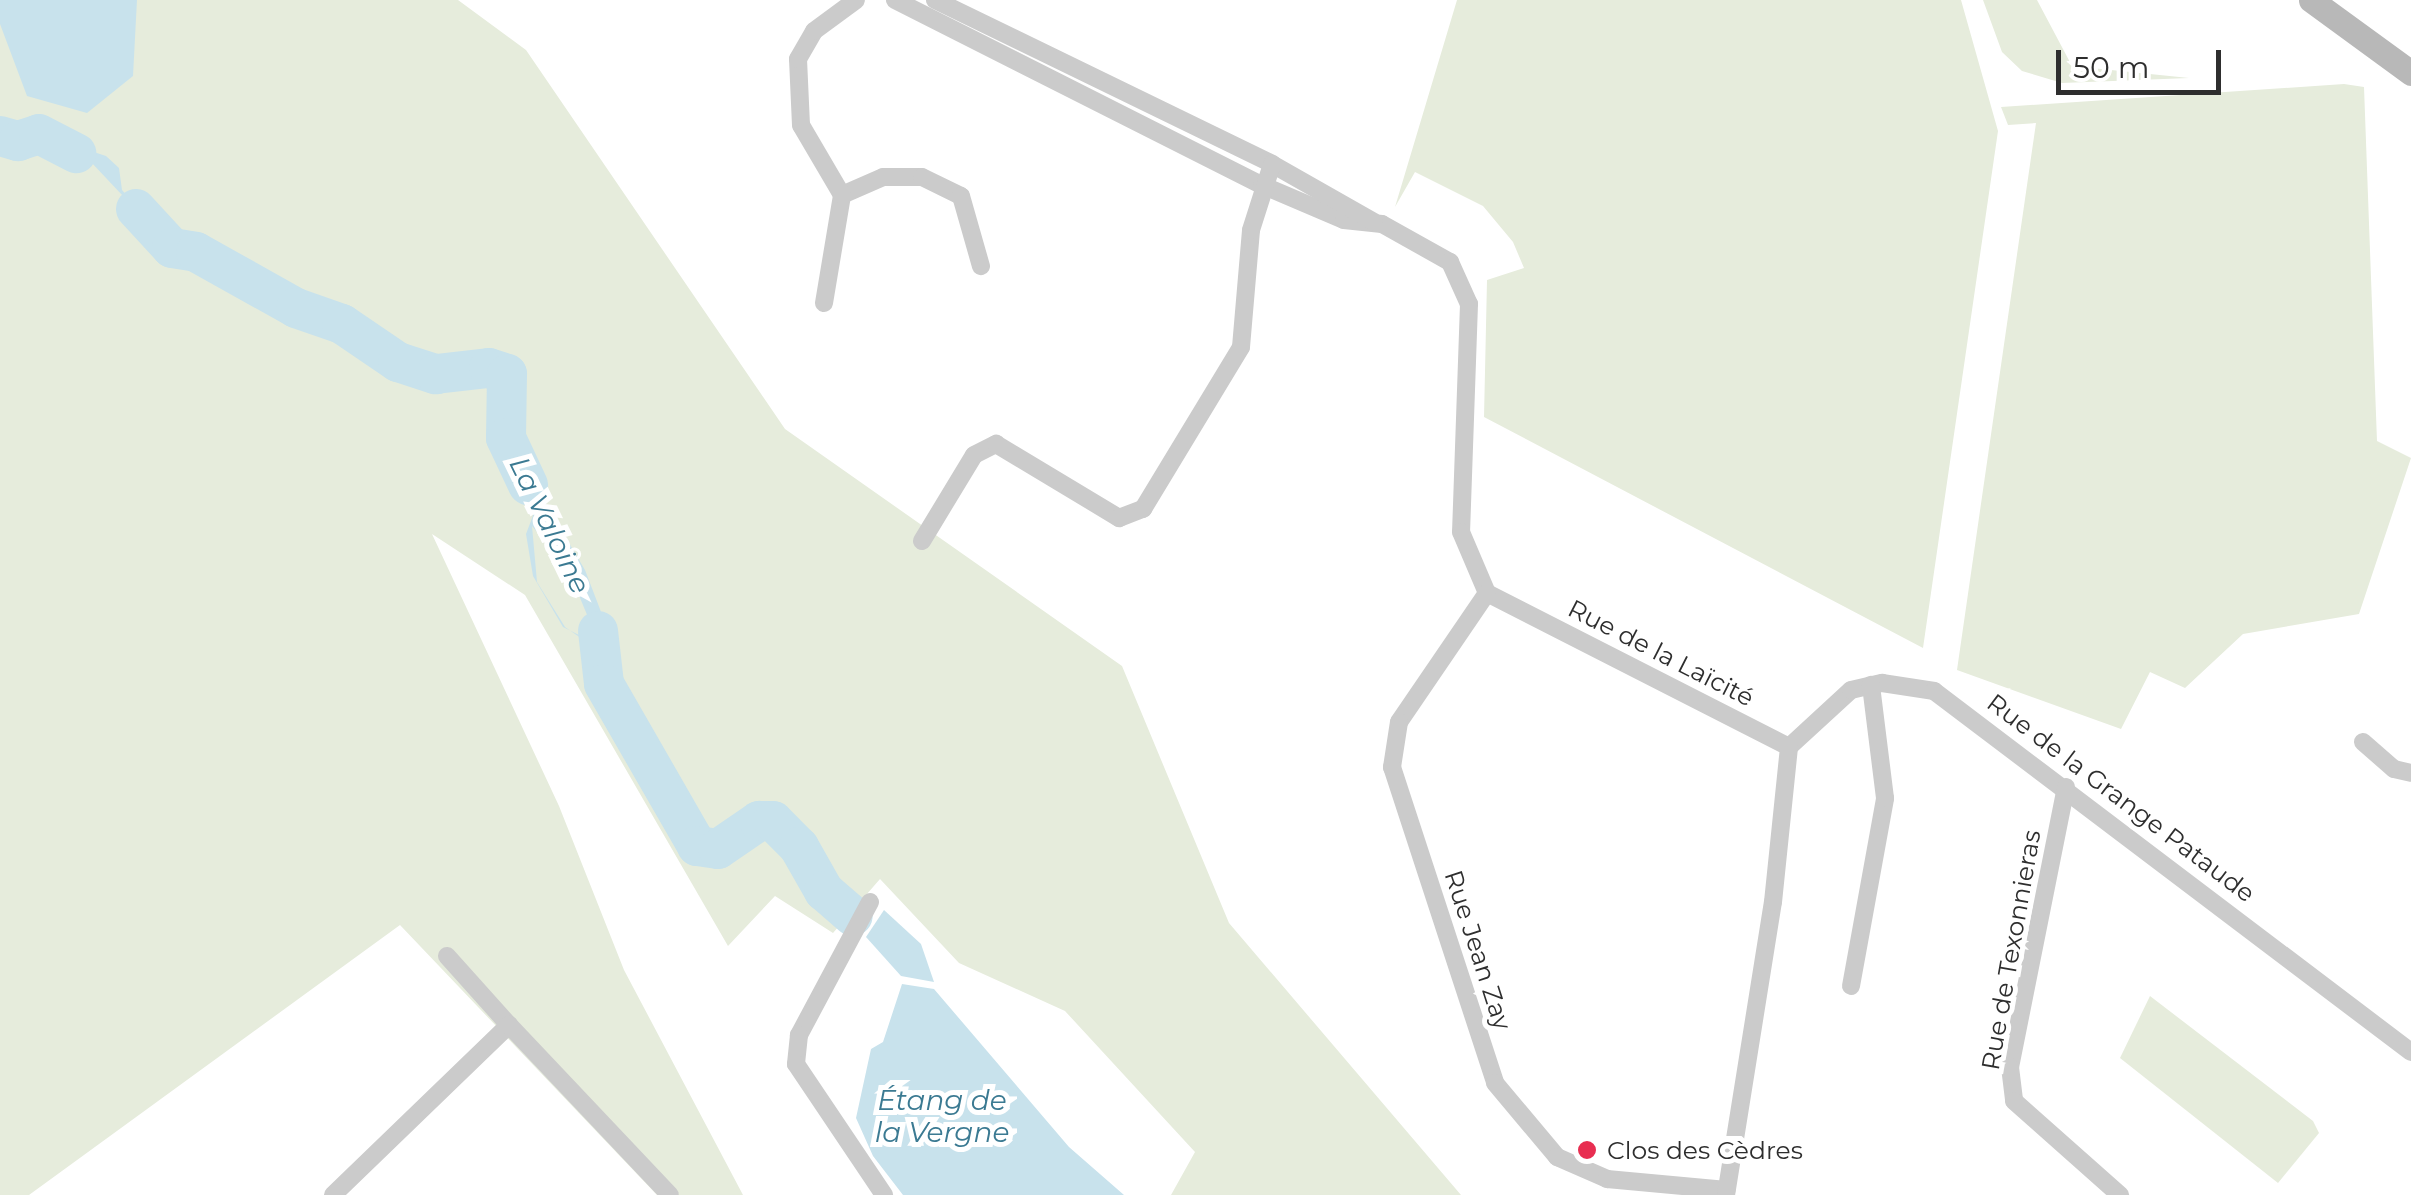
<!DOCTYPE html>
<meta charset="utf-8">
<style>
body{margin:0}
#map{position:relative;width:2411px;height:1195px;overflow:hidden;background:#fff;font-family:Montserrat,sans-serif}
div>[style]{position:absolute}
.green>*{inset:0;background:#e6ecdc}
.water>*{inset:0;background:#c8e2ec}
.river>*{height:40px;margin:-20px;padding:0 20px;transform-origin:20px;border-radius:20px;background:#c8e2ec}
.street>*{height:18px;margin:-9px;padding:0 9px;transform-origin:9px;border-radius:9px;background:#cbcbcb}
.secondary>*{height:25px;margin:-12.5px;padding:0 12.5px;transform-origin:12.5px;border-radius:12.5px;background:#b8b8b8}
.dots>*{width:28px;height:28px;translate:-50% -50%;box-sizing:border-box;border:5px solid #fff;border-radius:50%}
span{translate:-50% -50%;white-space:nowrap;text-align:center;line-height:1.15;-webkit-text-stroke:10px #fff;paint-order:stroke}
.street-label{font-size:25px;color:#2e2e2e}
.poi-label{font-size:25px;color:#2e2e2e}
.left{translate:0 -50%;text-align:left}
.water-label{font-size:28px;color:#3b7a92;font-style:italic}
.scale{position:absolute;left:2056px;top:50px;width:165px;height:45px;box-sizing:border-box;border:5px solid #2e2e2e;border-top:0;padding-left:12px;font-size:30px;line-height:35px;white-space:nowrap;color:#2e2e2e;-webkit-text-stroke:8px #fff;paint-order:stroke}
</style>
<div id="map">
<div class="green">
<i style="clip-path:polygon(0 0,458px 0,526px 50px,785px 429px,1122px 666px,1229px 923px,1461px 1195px,1171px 1195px,1195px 1152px,1065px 1011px,959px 963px,880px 879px,833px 933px,775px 896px,728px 946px,525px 595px,432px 534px,559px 806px,624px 970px,743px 1195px,657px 1195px,400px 925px,29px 1195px,0 1195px)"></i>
<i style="clip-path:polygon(1457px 0,1961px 0,1998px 131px,1923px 648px,1484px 417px,1487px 280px,1524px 268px,1513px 242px,1483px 206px,1415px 172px,1395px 207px)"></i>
<i style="clip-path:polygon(1983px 0,2037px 0,2072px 66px,2189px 78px,2062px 83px,2022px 71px,2002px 52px)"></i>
<i style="clip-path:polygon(2344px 84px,2364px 87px,2377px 441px,2411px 458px,2359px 614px,2243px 634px,2185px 688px,2150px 672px,2121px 729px,1957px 670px,2036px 123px,2008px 125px,2001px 107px)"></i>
<i style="clip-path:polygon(2150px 996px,2313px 1121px,2319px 1133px,2278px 1183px,2120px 1058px)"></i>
</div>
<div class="water">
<i style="clip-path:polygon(0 0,137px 0,133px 76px,87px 113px,27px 96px,0 24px)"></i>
<i style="clip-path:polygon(evenodd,0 131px,39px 134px,106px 156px,119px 168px,122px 190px,157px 230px,189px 240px,268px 289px,344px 320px,406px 361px,449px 372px,488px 361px,507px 374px,521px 408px,523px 465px,585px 570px,603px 617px,616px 685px,685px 819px,700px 841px,710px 843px,759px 814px,780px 819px,804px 844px,831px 891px,857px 911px,853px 916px,824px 891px,799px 847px,773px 821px,759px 821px,718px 849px,697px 846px,650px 771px,622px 701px,584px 669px,579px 635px,563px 627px,533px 576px,526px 534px,537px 505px,506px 438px,507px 381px,489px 368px,436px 374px,398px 362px,342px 324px,296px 308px,196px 252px,172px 248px,90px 161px,38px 138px,4px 141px,0 131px,532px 526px,568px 569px,590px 622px,590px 671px,588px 643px,565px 627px,537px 582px,532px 526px)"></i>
<i style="clip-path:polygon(884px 910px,921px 944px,934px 982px,901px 976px,866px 937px)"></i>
<i style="clip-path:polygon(902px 984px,934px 989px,1069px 1147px,1124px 1195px,903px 1195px,873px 1156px,856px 1118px,871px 1049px,883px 1042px)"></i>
</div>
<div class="river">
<i style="left:0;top:136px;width:19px;rotate:16deg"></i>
<i style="left:18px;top:141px;width:22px;rotate:-18deg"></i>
<i style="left:39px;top:134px;width:42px;rotate:27.2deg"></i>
<i style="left:136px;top:209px;width:53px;rotate:47.3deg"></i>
<i style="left:172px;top:248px;width:24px;rotate:9deg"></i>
<i style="left:196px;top:252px;width:115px;rotate:29.2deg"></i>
<i style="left:296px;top:308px;width:49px;rotate:19.2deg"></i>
<i style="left:342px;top:324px;width:68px;rotate:34.2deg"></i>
<i style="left:398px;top:362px;width:40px;rotate:18deg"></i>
<i style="left:436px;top:374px;width:53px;rotate:-6.5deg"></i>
<i style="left:489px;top:368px;width:19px;rotate:18deg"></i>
<i style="left:507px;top:374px;width:64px;rotate:90.9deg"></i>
<i style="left:506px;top:438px;width:52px;rotate:64.9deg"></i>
<i style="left:598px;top:631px;width:53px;rotate:83.5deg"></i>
<i style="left:604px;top:684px;width:187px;rotate:60.1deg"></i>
<i style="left:697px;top:846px;width:21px;rotate:8deg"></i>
<i style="left:718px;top:849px;width:50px;rotate:-34.3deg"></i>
<i style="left:759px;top:821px;width:14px"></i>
<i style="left:773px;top:821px;width:37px;rotate:45deg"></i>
<i style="left:799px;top:847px;width:51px;rotate:60.4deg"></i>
<i style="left:824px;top:891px;width:38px;rotate:41deg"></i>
</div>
<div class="street">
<i style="left:895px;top:0;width:411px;rotate:26.8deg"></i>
<i style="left:1262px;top:185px;width:89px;rotate:23.1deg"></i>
<i style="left:1344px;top:220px;width:38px;rotate:6deg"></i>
<i style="left:1382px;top:224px;width:78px;rotate:29.2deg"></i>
<i style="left:1450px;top:262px;width:46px;rotate:65.7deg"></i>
<i style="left:1469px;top:304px;width:228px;rotate:92deg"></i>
<i style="left:1461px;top:532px;width:66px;rotate:66.9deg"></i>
<i style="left:1487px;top:593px;width:339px;rotate:27deg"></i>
<i style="left:935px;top:0;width:375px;rotate:25.9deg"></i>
<i style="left:1272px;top:164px;width:117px;rotate:29.6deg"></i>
<i style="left:842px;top:195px;width:45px;rotate:-23.7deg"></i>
<i style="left:883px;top:177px;width:39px"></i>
<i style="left:922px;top:177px;width:43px;rotate:26deg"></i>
<i style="left:961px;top:196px;width:73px;rotate:74.1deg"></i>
<i style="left:824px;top:303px;width:109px;rotate:-80.5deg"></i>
<i style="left:842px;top:195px;width:81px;rotate:-120.4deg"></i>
<i style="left:801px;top:125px;width:66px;rotate:-92.6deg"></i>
<i style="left:798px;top:59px;width:32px;rotate:-60deg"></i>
<i style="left:814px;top:31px;width:52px;rotate:-36.4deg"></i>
<i style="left:922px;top:541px;width:100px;rotate:-58.8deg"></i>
<i style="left:974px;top:455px;width:25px;rotate:-27deg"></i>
<i style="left:996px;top:444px;width:144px;rotate:31deg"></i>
<i style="left:1119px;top:518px;width:26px;rotate:-21deg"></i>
<i style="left:1143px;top:509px;width:189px;rotate:-58.8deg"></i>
<i style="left:1241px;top:347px;width:117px;rotate:-85.1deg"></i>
<i style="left:1251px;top:230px;width:69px;rotate:-72.3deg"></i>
<i style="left:1487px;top:593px;width:156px;rotate:124.3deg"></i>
<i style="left:1399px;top:722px;width:46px;rotate:98.8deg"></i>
<i style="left:1392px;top:767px;width:332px;rotate:71.9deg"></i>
<i style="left:1495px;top:1083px;width:97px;rotate:50deg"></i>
<i style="left:1557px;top:1157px;width:55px;rotate:23.7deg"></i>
<i style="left:1607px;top:1179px;width:120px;rotate:5.3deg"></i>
<i style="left:2363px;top:742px;width:41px;rotate:41.1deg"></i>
<i style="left:2394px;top:769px;width:17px;rotate:13deg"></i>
<i style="left:1789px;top:747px;width:84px;rotate:-42.6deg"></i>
<i style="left:1851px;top:690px;width:32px;rotate:-13deg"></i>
<i style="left:1882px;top:683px;width:53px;rotate:8.7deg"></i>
<i style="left:1934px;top:691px;width:598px;rotate:37.12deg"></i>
<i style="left:2066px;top:787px;width:286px;rotate:101.3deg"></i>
<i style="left:2010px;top:1067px;width:34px;rotate:83deg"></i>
<i style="left:2014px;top:1101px;width:142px;rotate:41.6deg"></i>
<i style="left:870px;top:902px;width:151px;rotate:118.1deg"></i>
<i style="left:799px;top:1035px;width:29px;rotate:96deg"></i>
<i style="left:796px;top:1064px;width:158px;rotate:56.1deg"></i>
<i style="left:447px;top:956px;width:93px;rotate:48.1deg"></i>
<i style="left:1851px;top:986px;width:191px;rotate:-79.7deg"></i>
<i style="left:1885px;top:798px;width:114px;rotate:-97.1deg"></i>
<i style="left:333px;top:1195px;width:245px;rotate:-44deg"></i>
<i style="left:509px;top:1025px;width:234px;rotate:46.6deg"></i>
<i style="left:1726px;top:1195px;width:297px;rotate:-80.9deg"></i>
<i style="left:1773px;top:902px;width:156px;rotate:-84.1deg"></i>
</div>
<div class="secondary">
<i style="left:2311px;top:0;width:124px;rotate:36.1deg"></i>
</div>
<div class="dots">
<i style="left:1587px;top:1150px;background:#e82e51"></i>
</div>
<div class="street-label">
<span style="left:1661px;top:653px;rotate:27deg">Rue de la Laïcité</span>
<span style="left:2121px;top:798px;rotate:37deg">Rue de la Grange Pataude</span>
<span style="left:1478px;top:950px;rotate:72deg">Rue Jean Zay</span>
<span style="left:2011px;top:950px;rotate:-80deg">Rue de Texonnieras</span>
</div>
<div class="poi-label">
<span class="left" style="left:1607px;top:1150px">Clos des Cèdres</span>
</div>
<div class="water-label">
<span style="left:550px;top:525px;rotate:64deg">La Valoine</span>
<span style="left:942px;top:1116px">Étang de<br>la Vergne</span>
</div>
<div class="scale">50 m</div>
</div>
